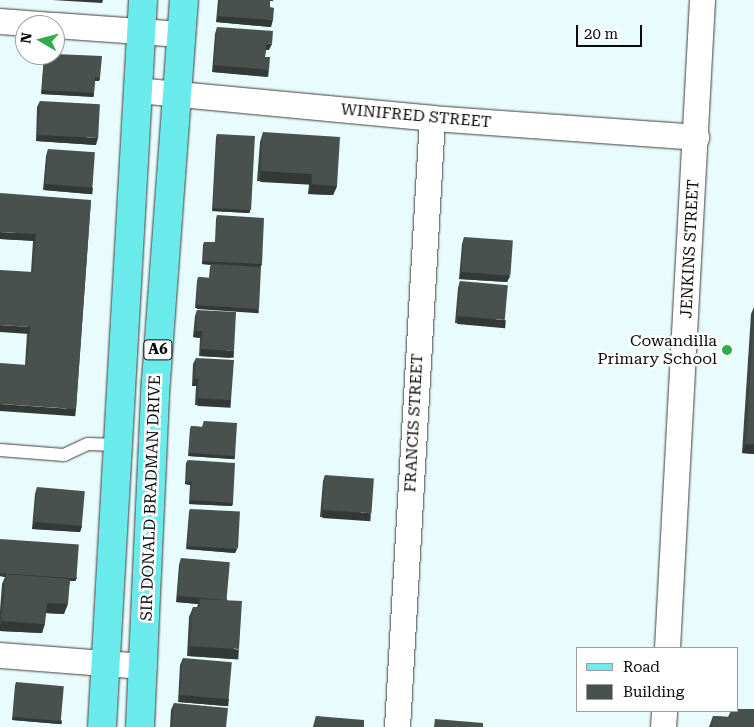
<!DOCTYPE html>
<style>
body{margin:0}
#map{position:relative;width:754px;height:727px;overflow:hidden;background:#e9fcfd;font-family:"Roboto Serif",serif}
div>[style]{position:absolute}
.roads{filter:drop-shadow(0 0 1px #3d3d3d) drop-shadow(0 0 1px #3d3d3d)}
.service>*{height:12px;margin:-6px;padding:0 6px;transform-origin:6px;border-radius:6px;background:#fff}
.minor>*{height:25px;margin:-12.5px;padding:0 12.5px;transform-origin:12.5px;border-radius:12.5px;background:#fff}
.primary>*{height:28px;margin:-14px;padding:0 14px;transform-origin:14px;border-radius:14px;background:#6beaeb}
.wall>*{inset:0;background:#3e4643}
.shaded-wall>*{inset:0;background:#323937;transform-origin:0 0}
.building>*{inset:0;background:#48514e;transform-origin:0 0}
.dots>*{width:14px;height:14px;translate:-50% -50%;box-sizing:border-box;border:2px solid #fff;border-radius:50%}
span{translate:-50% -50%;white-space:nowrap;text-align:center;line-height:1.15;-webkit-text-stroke:5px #fff;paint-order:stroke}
.shield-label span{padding:1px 4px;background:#fff;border:1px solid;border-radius:4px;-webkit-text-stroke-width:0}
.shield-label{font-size:15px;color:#0a0a0a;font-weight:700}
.street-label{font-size:16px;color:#0a0a0a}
.poi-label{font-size:16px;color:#0a0a0a}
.right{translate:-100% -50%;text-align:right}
.legend{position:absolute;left:576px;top:647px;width:162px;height:65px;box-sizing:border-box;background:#fff;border:1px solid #9d9d9d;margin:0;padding:6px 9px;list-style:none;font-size:15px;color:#0a0a0a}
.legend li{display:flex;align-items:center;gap:10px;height:25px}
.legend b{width:25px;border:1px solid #9d9d9d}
.north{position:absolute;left:15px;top:15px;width:50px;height:50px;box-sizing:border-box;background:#fff;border:1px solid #9d9d9d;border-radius:50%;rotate:278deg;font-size:14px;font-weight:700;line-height:20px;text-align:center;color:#0a0a0a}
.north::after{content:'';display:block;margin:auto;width:18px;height:22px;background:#30ac4a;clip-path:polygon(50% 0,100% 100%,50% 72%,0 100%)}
.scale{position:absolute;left:576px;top:25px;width:66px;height:22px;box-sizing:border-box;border:2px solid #0a0a0a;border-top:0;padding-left:6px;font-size:15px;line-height:18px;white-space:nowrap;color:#0a0a0a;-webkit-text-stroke:4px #fff;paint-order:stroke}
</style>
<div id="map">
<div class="roads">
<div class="service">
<i style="left:0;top:450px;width:64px;rotate:4.5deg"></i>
<i style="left:64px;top:455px;width:26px;rotate:-25deg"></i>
<i style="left:88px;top:444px;width:30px;rotate:2deg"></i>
</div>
<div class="minor">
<i style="left:0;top:21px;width:52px;rotate:4.4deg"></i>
<i style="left:55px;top:25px;width:126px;rotate:4.1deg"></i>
<i style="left:137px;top:90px;width:296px;rotate:5.4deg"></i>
<i style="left:432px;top:118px;width:265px;rotate:4.1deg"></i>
<i style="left:667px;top:648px;width:649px;rotate:-86.91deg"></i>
<i style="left:0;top:655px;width:144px;rotate:4.4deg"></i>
<i style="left:397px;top:727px;width:610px;rotate:-86.71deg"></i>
<i style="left:663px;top:727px;width:16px;rotate:-86deg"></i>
</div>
<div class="primary">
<i style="left:102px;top:727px;width:728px;rotate:-86.77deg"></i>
<i style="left:140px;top:727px;width:346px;rotate:-87.4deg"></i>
<i style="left:156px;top:381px;width:382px;rotate:-85.8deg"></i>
</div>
</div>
<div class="wall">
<i style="clip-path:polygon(218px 0,273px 0,273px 1px,270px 1px,270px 7px,271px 27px,216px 22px)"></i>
<i style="clip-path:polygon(217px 27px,269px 50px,266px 50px,265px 57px,267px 77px,212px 72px,215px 34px)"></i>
<i style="clip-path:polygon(44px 55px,55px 55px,100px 78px,99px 81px,95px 81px,94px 93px,93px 97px,41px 94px)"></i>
<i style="clip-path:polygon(40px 101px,96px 145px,36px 141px,37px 107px)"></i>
<i style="clip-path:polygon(263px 132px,337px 186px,333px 195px,308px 194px,309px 184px,257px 181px,260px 142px)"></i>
<i style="clip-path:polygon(217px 134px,250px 210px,249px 213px,212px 211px,216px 137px)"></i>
<i style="clip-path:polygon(48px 149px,93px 188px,90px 194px,43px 190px,46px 156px)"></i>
<i style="clip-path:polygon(91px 200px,76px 409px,73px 416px,25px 365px,33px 241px,0 239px)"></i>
<i style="clip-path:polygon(217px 215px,262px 264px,260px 267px,257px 312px,195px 308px,197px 281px,198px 277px,209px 278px,210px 267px,211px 265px,202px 264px,203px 245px,204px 242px,215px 242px,216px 219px)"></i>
<i style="clip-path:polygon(464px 237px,510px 276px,507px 282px,459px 279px,462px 244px)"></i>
<i style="clip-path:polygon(460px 281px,503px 327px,455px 323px,458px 288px)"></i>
<i style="clip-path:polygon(754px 307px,754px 454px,742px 453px,751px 314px)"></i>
<i style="clip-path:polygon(197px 310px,231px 358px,199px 356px,200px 338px,193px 337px,195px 316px)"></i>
<i style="clip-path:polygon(196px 358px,231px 400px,229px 407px,195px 405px,196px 386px,192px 386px,193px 364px)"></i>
<i style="clip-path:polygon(204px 421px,235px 456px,233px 459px,188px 456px,190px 429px,191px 426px,202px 427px)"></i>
<i style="clip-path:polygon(188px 460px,233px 503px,232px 506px,189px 504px,190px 485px,185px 484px,186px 463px)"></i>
<i style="clip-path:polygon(325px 475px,368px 520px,320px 517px,323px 481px)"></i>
<i style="clip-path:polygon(37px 487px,82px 526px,80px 532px,32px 529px,35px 494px)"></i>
<i style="clip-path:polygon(190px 509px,237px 549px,235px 553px,186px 549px,189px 512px)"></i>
<i style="clip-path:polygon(0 540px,77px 578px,75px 581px,70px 581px,64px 614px,46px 613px,42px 633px,0 631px,0 610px,2px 584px,5px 577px,0 576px)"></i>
<i style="clip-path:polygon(181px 558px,227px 599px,235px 659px,187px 656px,189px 617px,193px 607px,197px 607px,198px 604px,176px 602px,179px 565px)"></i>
<i style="clip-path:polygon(183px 658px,229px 699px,226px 706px,178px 702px,180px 665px)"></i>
<i style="clip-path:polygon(16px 682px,62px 721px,60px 724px,12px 720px,15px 686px)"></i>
<i style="clip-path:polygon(174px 703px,226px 727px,170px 727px,171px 710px)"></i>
<i style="clip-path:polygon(731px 711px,738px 711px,754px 727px,709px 727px,713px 716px,728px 717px)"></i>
<i style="clip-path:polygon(316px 716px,364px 727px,313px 727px,314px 723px)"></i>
</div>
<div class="shaded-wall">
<i style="clip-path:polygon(52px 0,103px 0,102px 3px)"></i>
<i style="clip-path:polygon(218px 16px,273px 20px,271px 27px,216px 22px)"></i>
<i style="clip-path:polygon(266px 43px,272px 44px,269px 50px,264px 50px)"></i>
<i style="left:214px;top:65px;width:55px;height:7px;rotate:5deg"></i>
<i style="clip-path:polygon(95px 77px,100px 78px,99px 81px,94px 81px)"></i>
<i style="left:42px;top:90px;width:52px;height:4px;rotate:3deg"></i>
<i style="clip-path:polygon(38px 135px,98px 138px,96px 145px,36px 141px)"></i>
<i style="left:261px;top:171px;width:51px;height:11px;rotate:3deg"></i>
<i style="left:45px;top:184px;width:48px;height:6px;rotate:5deg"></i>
<i style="clip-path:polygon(312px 184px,337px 186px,333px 195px,308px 194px)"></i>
<i style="left:213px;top:208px;width:37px;height:3px;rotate:3deg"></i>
<i style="left:0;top:232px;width:36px;height:7px;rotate:3deg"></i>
<i style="clip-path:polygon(203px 261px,262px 264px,260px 268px,202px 264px)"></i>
<i style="clip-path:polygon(462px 272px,510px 276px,507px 282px,459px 279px)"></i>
<i style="left:197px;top:305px;width:62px;height:4px;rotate:4deg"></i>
<i style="left:458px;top:316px;width:48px;height:8px;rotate:5deg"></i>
<i style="left:0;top:325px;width:30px;height:7px;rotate:4deg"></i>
<i style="clip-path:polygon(196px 331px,203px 331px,200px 338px,193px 337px)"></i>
<i style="left:201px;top:349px;width:33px;height:7px;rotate:3deg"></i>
<i style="clip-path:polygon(195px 379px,199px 379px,196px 386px,192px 386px)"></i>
<i style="left:198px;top:398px;width:33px;height:8px;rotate:3deg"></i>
<i style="left:0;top:404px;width:76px;height:7px;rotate:4deg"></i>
<i style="clip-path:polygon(746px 444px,754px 444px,754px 454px,742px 453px)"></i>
<i style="left:189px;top:453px;width:46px;height:3px;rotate:4deg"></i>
<i style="clip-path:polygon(186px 481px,192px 482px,190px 485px,185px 484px)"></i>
<i style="clip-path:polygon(190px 500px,233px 503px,232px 506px,189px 504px)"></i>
<i style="left:323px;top:510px;width:48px;height:8px;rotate:4deg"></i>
<i style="clip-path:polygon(35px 522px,82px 526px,80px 532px,32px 529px)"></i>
<i style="clip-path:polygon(188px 546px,237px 549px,235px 553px,186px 549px)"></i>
<i style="clip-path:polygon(0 573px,77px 578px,75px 581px,5px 577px,6px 574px,5px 577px,0 576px)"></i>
<i style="clip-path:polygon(179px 596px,227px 599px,225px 606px,200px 599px,198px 604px,176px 602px)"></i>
<i style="clip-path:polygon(47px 603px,68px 604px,64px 614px,44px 613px)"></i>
<i style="clip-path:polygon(2px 621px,45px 624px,42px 633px,0 631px,0 626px)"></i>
<i style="left:190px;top:646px;width:49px;height:10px;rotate:4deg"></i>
<i style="left:180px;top:695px;width:49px;height:7px;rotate:5deg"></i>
<i style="left:13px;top:717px;width:49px;height:3px;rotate:5deg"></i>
</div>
<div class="building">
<i style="clip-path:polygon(220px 0,270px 0,270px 7px,274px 8px,273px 20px,218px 16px)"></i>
<i style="clip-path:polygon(217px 27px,273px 31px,272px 44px,266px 43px,265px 57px,270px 57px,269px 70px,214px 65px)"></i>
<i style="clip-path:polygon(55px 54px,102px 56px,100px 78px,95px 77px,94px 93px,42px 90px,44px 55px,55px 55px)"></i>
<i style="left:40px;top:101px;width:60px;height:34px;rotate:3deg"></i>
<i style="clip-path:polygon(263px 132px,340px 137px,337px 186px,312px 184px,312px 174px,261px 171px)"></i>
<i style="left:217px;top:134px;width:38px;height:74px;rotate:3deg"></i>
<i style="left:48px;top:149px;width:47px;height:35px;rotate:4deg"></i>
<i style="clip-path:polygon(0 193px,91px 200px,76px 409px,0 404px,0 363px,27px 365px,30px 327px,0 325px,0 270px,33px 272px,36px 234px,0 232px,0 238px)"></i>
<i style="clip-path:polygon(217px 215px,264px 218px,262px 264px,203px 261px,204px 242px,216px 242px)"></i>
<i style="left:464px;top:237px;width:49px;height:35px;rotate:4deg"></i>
<i style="clip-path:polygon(211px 264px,261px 267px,259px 309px,197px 305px,198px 277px,210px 278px)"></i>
<i style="left:460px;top:281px;width:48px;height:35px;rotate:5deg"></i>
<i style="clip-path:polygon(197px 310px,236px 312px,234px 351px,201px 349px,203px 331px,196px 331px)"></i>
<i style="clip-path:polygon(754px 316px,754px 444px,746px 444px)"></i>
<i style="clip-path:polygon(196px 358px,234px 360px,231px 400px,198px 398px,199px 379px,195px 379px)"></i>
<i style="clip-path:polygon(204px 421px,237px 423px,235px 456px,189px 453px,191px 426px,203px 427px)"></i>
<i style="clip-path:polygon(188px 460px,235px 463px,233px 503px,190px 500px,192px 482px,186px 481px)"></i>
<i style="left:325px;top:475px;width:49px;height:35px;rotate:4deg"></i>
<i style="left:37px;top:487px;width:48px;height:35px;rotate:5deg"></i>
<i style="left:190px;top:509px;width:50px;height:37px;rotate:3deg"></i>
<i style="left:0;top:539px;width:79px;height:34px;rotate:4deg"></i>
<i style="left:181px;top:558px;width:49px;height:38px;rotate:5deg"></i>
<i style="clip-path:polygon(6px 574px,70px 579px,68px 604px,47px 603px,45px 624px,2px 621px)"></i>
<i style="clip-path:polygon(200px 599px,242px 601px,239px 649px,190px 646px,193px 607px,200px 607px)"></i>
<i style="left:183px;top:658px;width:49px;height:37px;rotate:5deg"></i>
<i style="left:16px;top:682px;width:48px;height:35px;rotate:5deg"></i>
<i style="clip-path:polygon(174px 703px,228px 708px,226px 727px,172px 727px)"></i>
<i style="clip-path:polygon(738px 709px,754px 709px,754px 727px,712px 727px,713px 716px,731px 717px,731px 711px,738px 711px)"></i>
<i style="clip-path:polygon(316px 716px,364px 720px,364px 727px,315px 727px)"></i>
<i style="clip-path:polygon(435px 719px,483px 723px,483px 727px,434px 727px)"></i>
</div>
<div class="dots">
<i style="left:727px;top:350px;background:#30ac4a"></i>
</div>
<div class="shield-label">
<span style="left:158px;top:350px">A6</span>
</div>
<div class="street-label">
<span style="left:416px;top:116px;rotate:5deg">WINIFRED STREET</span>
<span style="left:690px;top:249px;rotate:-87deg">JENKINS STREET</span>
<span style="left:414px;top:423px;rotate:-87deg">FRANCIS STREET</span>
<span style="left:151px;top:498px;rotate:-88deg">SIR DONALD BRADMAN DRIVE</span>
</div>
<div class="poi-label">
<span class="right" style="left:717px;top:350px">Cowandilla<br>Primary School</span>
</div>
<ul class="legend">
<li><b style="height:6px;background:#6beaeb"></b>Road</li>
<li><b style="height:14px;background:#48514e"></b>Building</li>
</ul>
<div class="north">N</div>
<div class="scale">20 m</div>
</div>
